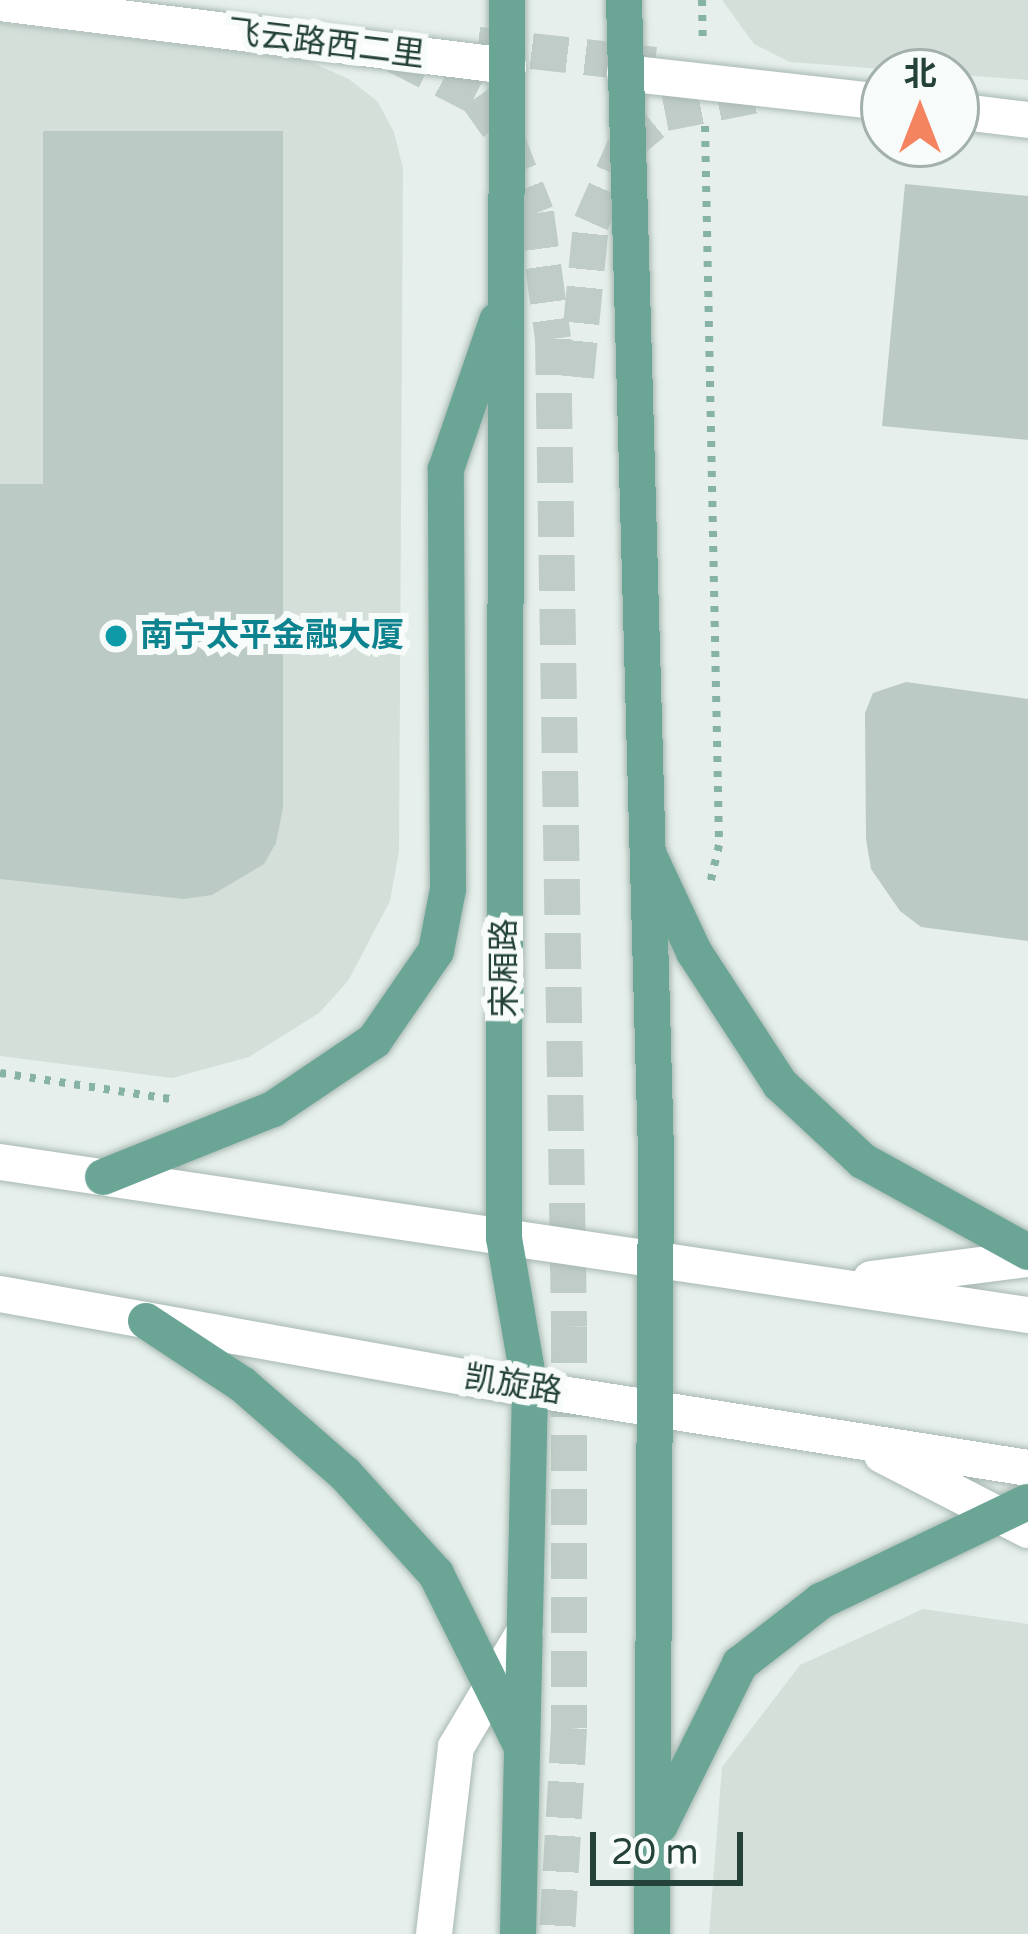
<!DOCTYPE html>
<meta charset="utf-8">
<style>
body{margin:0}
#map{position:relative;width:1028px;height:1934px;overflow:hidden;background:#e6efeb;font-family:"Varela Round","Noto Sans SC",sans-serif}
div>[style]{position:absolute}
.built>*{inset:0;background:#d4dfda}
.building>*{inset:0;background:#bbcac4}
.minor-tunnel>*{height:36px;margin-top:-18px;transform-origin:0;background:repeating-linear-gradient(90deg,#bfccc8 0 36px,transparent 0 54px)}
.path>*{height:8px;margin-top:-4px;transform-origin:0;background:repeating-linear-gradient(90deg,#86b3a5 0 6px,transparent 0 15px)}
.roads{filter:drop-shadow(0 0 3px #a8b8b2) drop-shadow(0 0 3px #a8b8b2)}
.minor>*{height:36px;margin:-18px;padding:0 18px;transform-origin:18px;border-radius:18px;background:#fff}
.major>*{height:36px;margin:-18px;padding:0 18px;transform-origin:18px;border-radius:18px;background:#6aa596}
.dots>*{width:33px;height:33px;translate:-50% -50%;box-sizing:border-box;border:6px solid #f7fbf9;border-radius:50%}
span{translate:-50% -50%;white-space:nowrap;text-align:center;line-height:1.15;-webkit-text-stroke:12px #f7fbf9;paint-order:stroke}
.street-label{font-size:33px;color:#24423a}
.culture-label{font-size:33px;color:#0d838f;font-weight:700}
.left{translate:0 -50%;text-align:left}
.north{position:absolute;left:860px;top:48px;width:120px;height:120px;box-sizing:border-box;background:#f7fbf9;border:3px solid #a3b1ad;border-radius:50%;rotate:0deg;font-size:33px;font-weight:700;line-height:48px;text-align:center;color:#24423a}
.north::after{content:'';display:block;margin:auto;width:42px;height:54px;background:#f4845f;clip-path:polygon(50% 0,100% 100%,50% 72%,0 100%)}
.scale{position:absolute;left:590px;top:1832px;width:153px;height:54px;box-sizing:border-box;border:6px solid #24423a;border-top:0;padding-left:15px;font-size:36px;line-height:42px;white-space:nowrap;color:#24423a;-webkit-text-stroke:9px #f7fbf9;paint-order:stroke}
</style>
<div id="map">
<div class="built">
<i style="clip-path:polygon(722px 0,1028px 0,1028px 80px,790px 62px,754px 44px)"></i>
<i style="clip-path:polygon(0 23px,306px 60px,349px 79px,378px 102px,394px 132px,403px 169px,399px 851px,390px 901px,348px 981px,319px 1013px,249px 1057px,172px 1078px,0 1056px)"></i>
<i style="clip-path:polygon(923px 1609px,1028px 1624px,1028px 1934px,709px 1934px,722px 1767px,800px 1665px)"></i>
</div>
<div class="building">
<i style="clip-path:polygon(43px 131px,283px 131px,283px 808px,276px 843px,264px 864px,212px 895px,184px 899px,0 879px,0 484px,43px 484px)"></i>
<i style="clip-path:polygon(905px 184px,1028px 196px,1028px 440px,882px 426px)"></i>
<i style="clip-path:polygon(906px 682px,1028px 699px,1028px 941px,921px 927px,900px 911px,871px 869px,866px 839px,865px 713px,873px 693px)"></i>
</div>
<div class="minor-tunnel">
<i style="left:478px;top:45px;width:178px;rotate:6.4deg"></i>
<i style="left:395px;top:55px;width:92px;rotate:27.1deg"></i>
<i style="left:477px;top:97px;width:50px;rotate:54.7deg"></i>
<i style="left:506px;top:138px;width:81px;rotate:68.2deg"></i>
<i style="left:536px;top:213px;width:127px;rotate:82.3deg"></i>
<i style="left:553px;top:339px;width:988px;rotate:89.07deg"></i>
<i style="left:569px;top:1327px;width:401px;rotate:90deg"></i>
<i style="left:569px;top:1728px;width:206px;rotate:93.3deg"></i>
<i style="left:576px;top:377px;width:155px;rotate:-84.4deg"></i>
<i style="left:591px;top:223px;width:84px;rotate:-66.2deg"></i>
<i style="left:625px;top:146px;width:52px;rotate:-39.5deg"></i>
<i style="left:665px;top:113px;width:104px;rotate:-11.1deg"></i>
</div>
<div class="path">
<i style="left:702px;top:0;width:39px;rotate:89deg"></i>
<i style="left:705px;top:126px;width:719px;rotate:88.88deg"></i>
<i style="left:719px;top:845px;width:40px;rotate:103deg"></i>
<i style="left:0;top:1073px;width:179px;rotate:8.7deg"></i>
</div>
<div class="roads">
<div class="minor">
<i style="left:0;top:3px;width:512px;rotate:7.07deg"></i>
<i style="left:625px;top:73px;width:261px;rotate:6.4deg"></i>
<i style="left:956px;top:111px;width:73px;rotate:7.1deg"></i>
<i style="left:0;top:1162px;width:1039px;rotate:8.47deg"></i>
<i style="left:871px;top:1279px;width:158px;rotate:-7.3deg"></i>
<i style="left:0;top:1294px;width:538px;rotate:10.16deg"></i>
<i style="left:530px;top:1389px;width:504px;rotate:9.01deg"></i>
<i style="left:882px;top:1455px;width:164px;rotate:27.2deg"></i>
<i style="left:434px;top:1934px;width:188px;rotate:-83.3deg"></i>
<i style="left:456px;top:1747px;width:135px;rotate:-59.3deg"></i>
</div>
<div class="major">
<i style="left:507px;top:0;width:1238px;rotate:90.14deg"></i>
<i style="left:504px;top:1238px;width:153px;rotate:80.2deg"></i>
<i style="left:530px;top:1389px;width:545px;rotate:91.26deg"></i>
<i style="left:624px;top:0;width:1150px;rotate:88.41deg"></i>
<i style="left:656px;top:1150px;width:784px;rotate:90.29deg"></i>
<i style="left:651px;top:860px;width:102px;rotate:64.9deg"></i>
<i style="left:694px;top:952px;width:158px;rotate:56.9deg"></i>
<i style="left:780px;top:1084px;width:113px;rotate:42.9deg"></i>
<i style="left:863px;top:1161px;width:188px;rotate:28.9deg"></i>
<i style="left:103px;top:1177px;width:183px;rotate:-21.8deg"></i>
<i style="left:273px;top:1109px;width:122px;rotate:-34deg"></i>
<i style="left:374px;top:1041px;width:109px;rotate:-55.4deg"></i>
<i style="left:436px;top:951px;width:63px;rotate:-79deg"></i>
<i style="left:448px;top:889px;width:420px;rotate:-90.3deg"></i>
<i style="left:446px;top:469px;width:157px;rotate:-71deg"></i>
<i style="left:146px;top:1321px;width:116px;rotate:33.4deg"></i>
<i style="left:243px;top:1385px;width:135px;rotate:41.1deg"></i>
<i style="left:345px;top:1474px;width:135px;rotate:47.7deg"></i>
<i style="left:436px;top:1574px;width:191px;rotate:63.6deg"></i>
<i style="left:660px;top:1825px;width:180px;rotate:-63.6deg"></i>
<i style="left:740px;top:1664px;width:103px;rotate:-37.9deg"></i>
<i style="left:821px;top:1601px;width:229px;rotate:-25.6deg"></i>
</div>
</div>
<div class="dots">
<i style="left:116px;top:636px;background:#0f9aa8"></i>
</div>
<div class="street-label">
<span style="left:326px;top:44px;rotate:7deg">飞云路西二里</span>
<span style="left:505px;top:968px;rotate:-90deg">宋厢路</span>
<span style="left:513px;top:1385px;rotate:9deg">凯旋路</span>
</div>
<div class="culture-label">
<span class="left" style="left:140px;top:636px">南宁太平金融大厦</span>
</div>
<div class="north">北</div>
<div class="scale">20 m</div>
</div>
